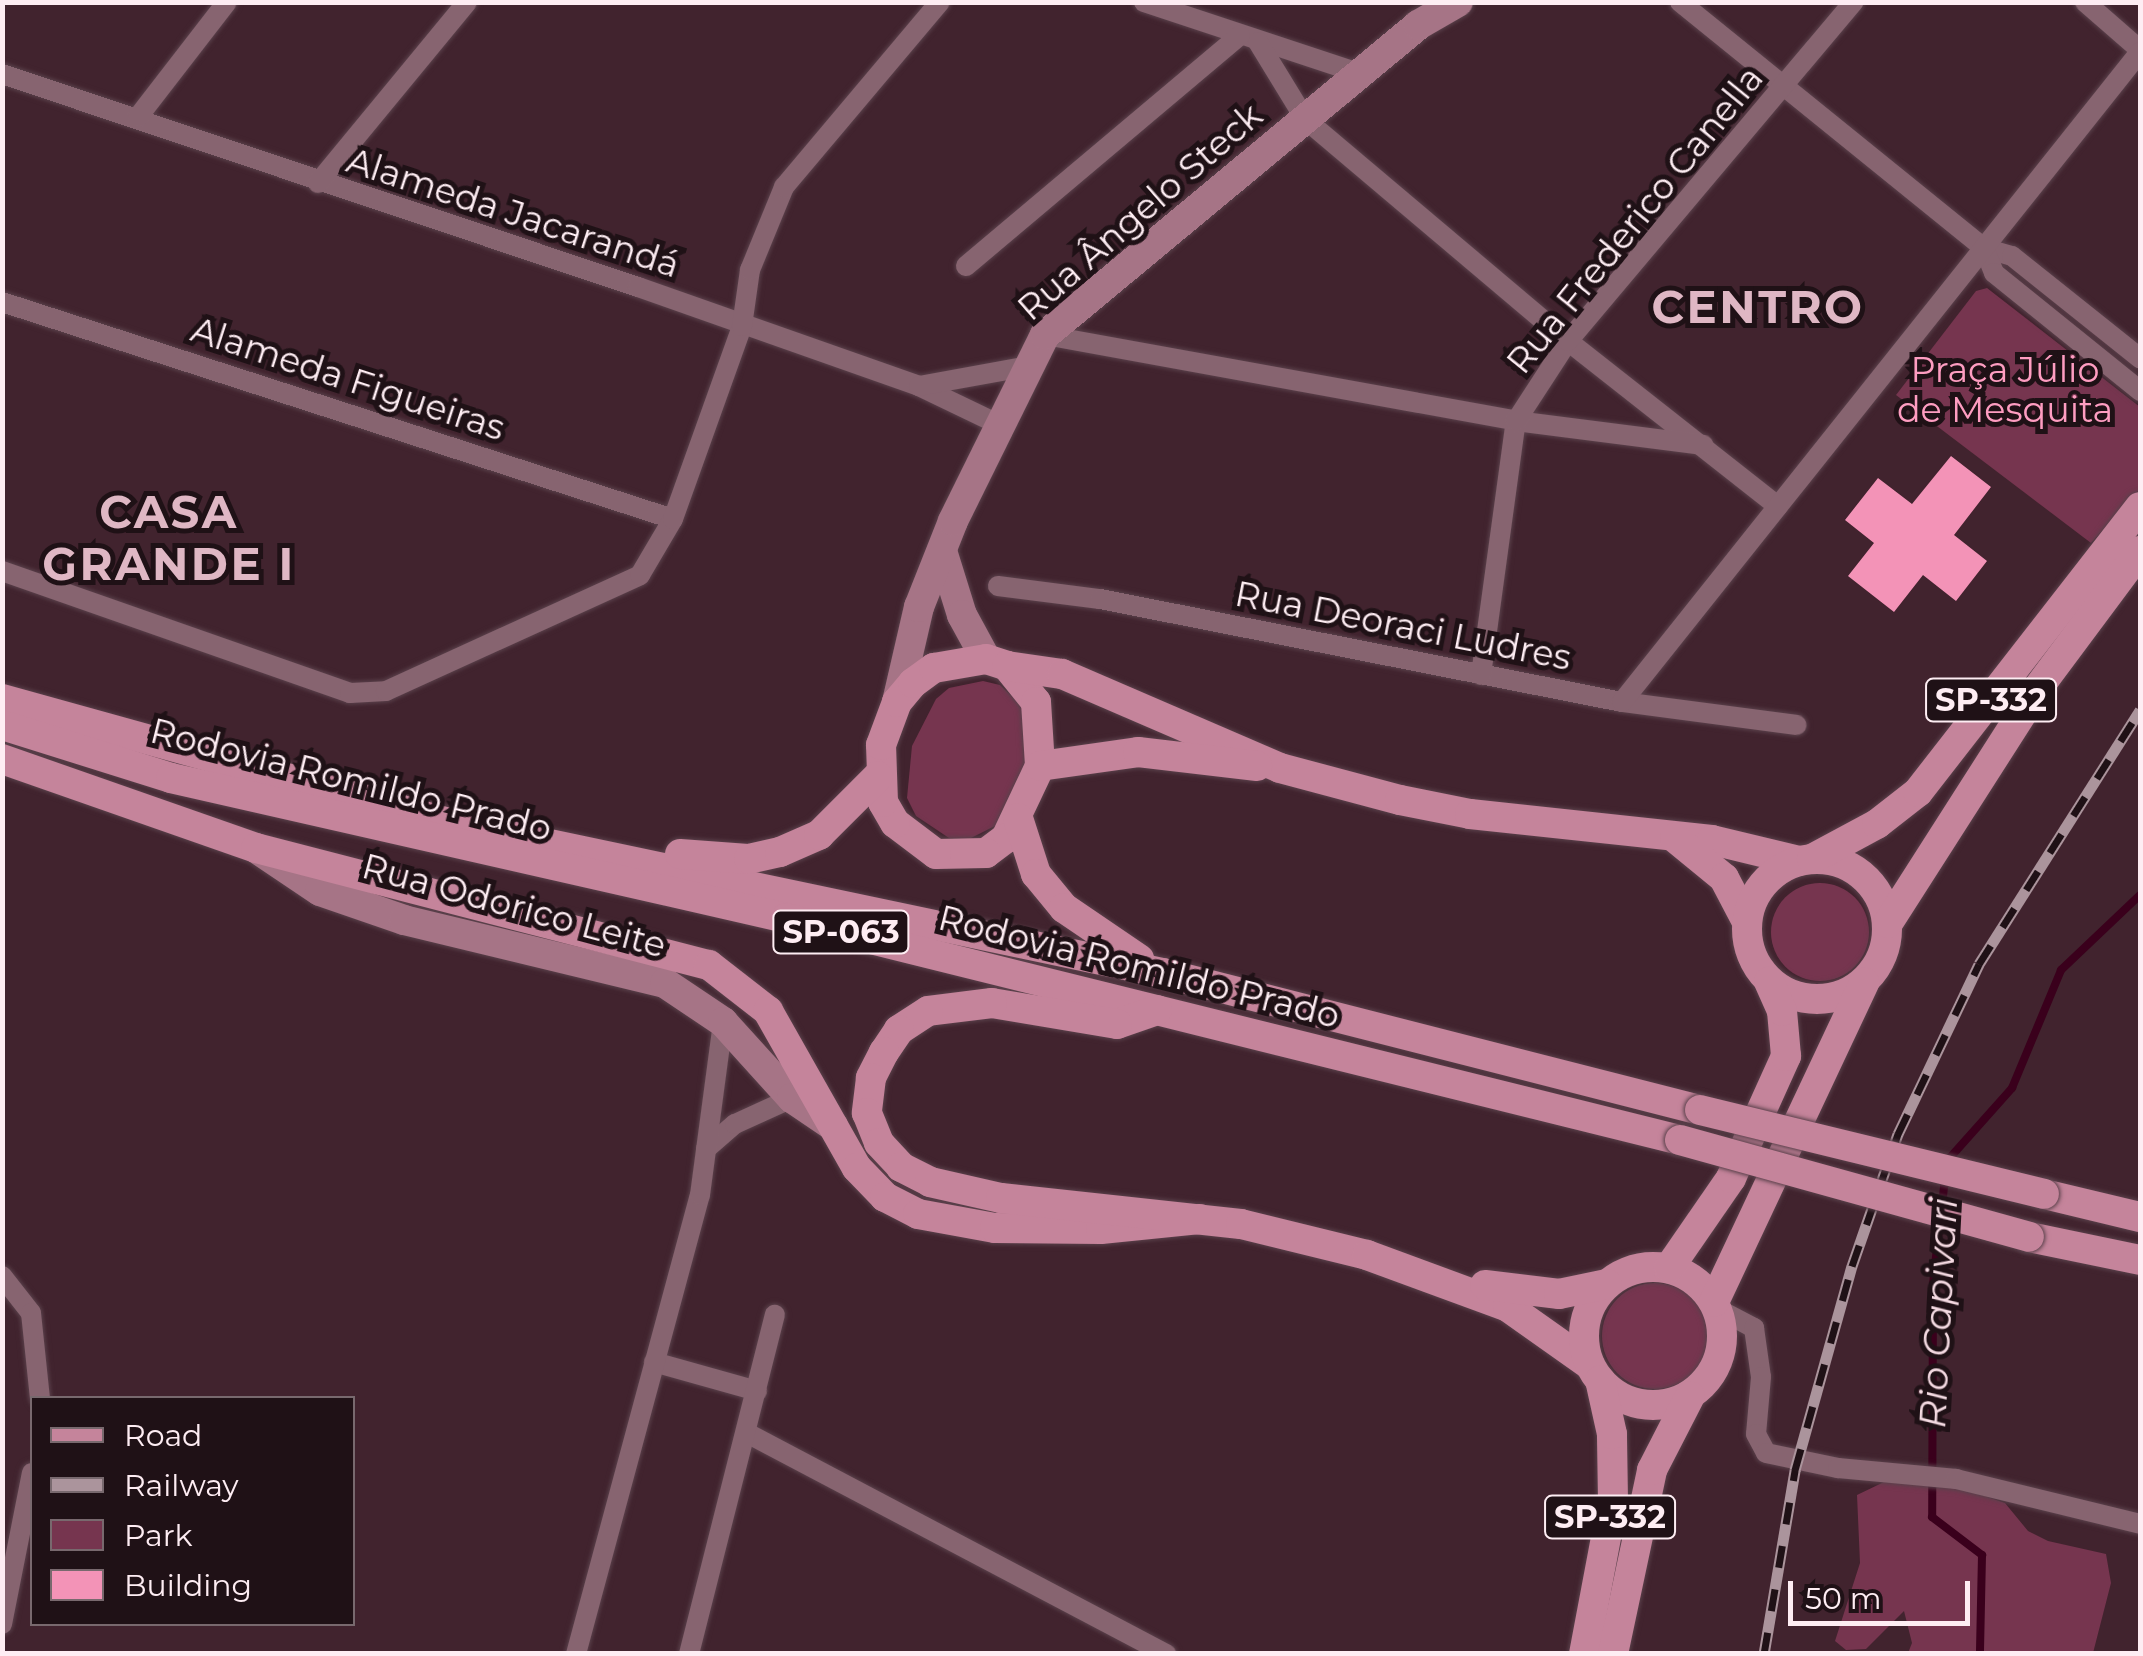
<!DOCTYPE html>
<meta charset="utf-8">
<style>
body{margin:0}
#map{position:relative;width:2143px;height:1656px;overflow:hidden;background:#41232e;font-family:Montserrat,sans-serif}
div>[style]{position:absolute}
.green>*{inset:0;background:#76354f}
.round{border-radius:50%}
.stream>*{height:8px;margin:-4px;padding:0 4px;transform-origin:4px;border-radius:4px;background:#3a001c}
.building>*{inset:0;background:#f393b7}
.roads{filter:drop-shadow(0 0 2px #5a414b) drop-shadow(0 0 2px #5a414b)}
.street>*{height:20px;margin:-10px;padding:0 10px;transform-origin:10px;border-radius:10px;background:#876470}
.secondary>*{height:30px;margin:-15px;padding:0 15px;transform-origin:15px;border-radius:15px;background:#a67486}
.primary>*{height:30px;margin:-15px;padding:0 15px;transform-origin:15px;border-radius:15px;background:#c5849b}
.primary>.ring{margin:-15px;padding:0;box-sizing:content-box;background:none;border:30px solid #c5849b;border-radius:50%}
.rail>*{height:11px;margin-top:-5.5px;transform-origin:0;background:repeating-linear-gradient(90deg,#1f1116 0 22px,#ab949c 0 44px);box-sizing:border-box;border-block:2px solid #ab949c}
.bridges{filter:drop-shadow(0 0 2px #5a414b) drop-shadow(0 0 2px #5a414b)}
.primary-bridge>*{height:30px;margin:-15px;padding:0 15px;transform-origin:15px;border-radius:15px;background:#c5849b}
span{translate:-50% -50%;white-space:nowrap;text-align:center;line-height:1.15;-webkit-text-stroke:10px #1f1116;paint-order:stroke}
.shield-label span{padding:2px 8px;background:#1f1116;border:2px solid;border-radius:8px;-webkit-text-stroke-width:0}
.shield-label{font-size:32px;color:#feedf3;font-weight:700}
.street-label{font-size:35px;color:#feedf3}
.park-label{font-size:35px;color:#fe9dc1}
.water-label{font-size:38px;color:#f4dae2;font-style:italic}
.district-label{font-size:45px;color:#dfb7c4;font-weight:700;letter-spacing:2.5px}
.frame{position:absolute;inset:0;border:5px solid #feedf3;pointer-events:none}
.legend{position:absolute;left:30px;top:1396px;width:325px;height:230px;box-sizing:border-box;background:#1f1116;border:2px solid #78696e;margin:0;padding:12px 18px;list-style:none;font-size:30px;color:#feedf3}
.legend li{display:flex;align-items:center;gap:20px;height:50px}
.legend b{width:50px;border:2px solid #78696e}
.scale{position:absolute;left:1788px;top:1581px;width:182px;height:45px;box-sizing:border-box;border:5px solid #feedf3;border-top:0;padding-left:12px;font-size:30px;line-height:35px;white-space:nowrap;color:#feedf3;-webkit-text-stroke:8px #1f1116;paint-order:stroke}
</style>
<div id="map">
<div class="green">
<i style="clip-path:polygon(1987px 288px,2140px 407px,2140px 489px,2091px 543px,1896px 395px,1976px 291px)"></i>
<i style="clip-path:polygon(983px 681px,1000px 685px,1025px 709px,1030px 759px,1003px 822px,969px 839px,949px 838px,916px 816px,907px 798px,912px 746px,936px 699px,949px 688px)"></i>
<i class="round" style="left:1771px;top:883px;width:98px;height:98px"></i>
<i class="round" style="left:1602px;top:1283px;width:106px;height:106px"></i>
<i style="clip-path:polygon(1941px 1481px,2005px 1503px,2028px 1531px,2048px 1541px,2106px 1554px,2111px 1583px,2093px 1653px,1908px 1653px,1912px 1643px,1904px 1611px,1866px 1649px,1846px 1650px,1835px 1641px,1860px 1563px,1857px 1495px,1884px 1482px)"></i>
</div>
<div class="stream">
<i style="left:1947px;top:1161px;width:98px;rotate:-48.3deg"></i>
<i style="left:2012px;top:1088px;width:128px;rotate:-67.4deg"></i>
<i style="left:2061px;top:970px;width:109px;rotate:-43.5deg"></i>
<i style="left:1942px;top:1206px;width:31px;rotate:-84deg"></i>
<i style="left:1940px;top:1220px;width:64px;rotate:96.2deg"></i>
<i style="left:1933px;top:1284px;width:233px;rotate:90.2deg"></i>
<i style="left:1932px;top:1517px;width:63px;rotate:37.2deg"></i>
<i style="left:1982px;top:1555px;width:99px;rotate:91.2deg"></i>
</div>
<div class="building">
<i style="clip-path:polygon(1951px 456px,1991px 487px,1954px 535px,1987px 561px,1956px 601px,1923px 575px,1894px 612px,1848px 576px,1874px 543px,1845px 520px,1878px 478px,1912px 504px)"></i>
</div>
<div class="roads">
<div class="street">
<i style="left:1144px;top:2px;width:226px;rotate:18.3deg"></i>
<i style="left:1680px;top:2px;width:391px;rotate:39deg"></i>
<i style="left:1984px;top:248px;width:29px;rotate:16deg"></i>
<i style="left:2012px;top:256px;width:164px;rotate:38.6deg"></i>
<i style="left:2085px;top:2px;width:73px;rotate:41.1deg"></i>
<i style="left:1258px;top:42px;width:90px;rotate:58.6deg"></i>
<i style="left:1305px;top:119px;width:344px;rotate:40.2deg"></i>
<i style="left:1568px;top:341px;width:267px;rotate:38.2deg"></i>
<i style="left:2px;top:74px;width:671px;rotate:18.52deg"></i>
<i style="left:638px;top:287px;width:298px;rotate:19.4deg"></i>
<i style="left:919px;top:386px;width:88px;rotate:25.7deg"></i>
<i style="left:138px;top:117px;width:145px;rotate:-52.3deg"></i>
<i style="left:318px;top:183px;width:234px;rotate:-50.5deg"></i>
<i style="left:1984px;top:248px;width:27px;rotate:68deg"></i>
<i style="left:1994px;top:273px;width:188px;rotate:38.9deg"></i>
<i style="left:966px;top:266px;width:358px;rotate:-40.1deg"></i>
<i style="left:2px;top:302px;width:705px;rotate:17.92deg"></i>
<i style="left:1045px;top:335px;width:479px;rotate:10.3deg"></i>
<i style="left:1516px;top:421px;width:189px;rotate:7.3deg"></i>
<i style="left:919px;top:386px;width:107px;rotate:-10.3deg"></i>
<i style="left:2px;top:571px;width:369px;rotate:19.3deg"></i>
<i style="left:350px;top:693px;width:36px;rotate:-3deg"></i>
<i style="left:386px;top:691px;width:279px;rotate:-24.5deg"></i>
<i style="left:640px;top:575px;width:65px;rotate:-59.5deg"></i>
<i style="left:673px;top:519px;width:205px;rotate:-70.3deg"></i>
<i style="left:742px;top:326px;width:57px;rotate:-81.9deg"></i>
<i style="left:750px;top:270px;width:90px;rotate:-67.7deg"></i>
<i style="left:784px;top:187px;width:242px;rotate:-49.9deg"></i>
<i style="left:998px;top:586px;width:103px;rotate:7.3deg"></i>
<i style="left:1100px;top:599px;width:532px;rotate:11.16deg"></i>
<i style="left:1622px;top:702px;width:176px;rotate:7.5deg"></i>
<i style="left:1481px;top:675px;width:256px;rotate:-82.2deg"></i>
<i style="left:1516px;top:421px;width:95px;rotate:-57deg"></i>
<i style="left:1568px;top:341px;width:443px;rotate:-49.9deg"></i>
<i style="left:1622px;top:702px;width:831px;rotate:-51.45deg"></i>
<i style="left:706px;top:1149px;width:38px;rotate:-41deg"></i>
<i style="left:735px;top:1124px;width:63px;rotate:-24.5deg"></i>
<i style="left:2px;top:1276px;width:47px;rotate:51.9deg"></i>
<i style="left:31px;top:1313px;width:85px;rotate:84deg"></i>
<i style="left:1718px;top:1309px;width:41px;rotate:27.8deg"></i>
<i style="left:1754px;top:1328px;width:49px;rotate:81.9deg"></i>
<i style="left:1761px;top:1377px;width:57px;rotate:95deg"></i>
<i style="left:1756px;top:1434px;width:21px;rotate:62deg"></i>
<i style="left:1766px;top:1453px;width:74px;rotate:11.8deg"></i>
<i style="left:1838px;top:1468px;width:119px;rotate:5.3deg"></i>
<i style="left:1956px;top:1479px;width:189px;rotate:13.7deg"></i>
<i style="left:654px;top:1362px;width:107px;rotate:15.7deg"></i>
<i style="left:747px;top:1433px;width:474px;rotate:27.8deg"></i>
<i style="left:2px;top:1624px;width:154px;rotate:-78.8deg"></i>
<i style="left:576px;top:1654px;width:475px;rotate:-74.9deg"></i>
<i style="left:700px;top:1195px;width:175px;rotate:-82.4deg"></i>
<i style="left:689px;top:1654px;width:350px;rotate:-75.8deg"></i>
</div>
<div class="secondary">
<i style="left:943px;top:554px;width:64px;rotate:72.7deg"></i>
<i style="left:962px;top:615px;width:50px;rotate:61.4deg"></i>
<i style="left:897px;top:702px;width:98px;rotate:-77deg"></i>
<i style="left:919px;top:607px;width:92px;rotate:-68.4deg"></i>
<i style="left:953px;top:521px;width:208px;rotate:-63.7deg"></i>
<i style="left:1045px;top:335px;width:485px;rotate:-39.7deg"></i>
<i style="left:1418px;top:25px;width:46px;rotate:-29.9deg"></i>
<i style="left:259px;top:850px;width:73px;rotate:33.9deg"></i>
<i style="left:320px;top:891px;width:89px;rotate:19deg"></i>
<i style="left:404px;top:920px;width:268px;rotate:13.6deg"></i>
<i style="left:665px;top:983px;width:70px;rotate:33.9deg"></i>
<i style="left:723px;top:1022px;width:103px;rotate:47.8deg"></i>
<i style="left:792px;top:1098px;width:50px;rotate:34.3deg"></i>
</div>
<div class="primary">
<i style="left:986px;top:659px;width:22px;rotate:18deg"></i>
<i style="left:1007px;top:666px;width:46px;rotate:51.1deg"></i>
<i style="left:1036px;top:702px;width:64px;rotate:86.4deg"></i>
<i style="left:1040px;top:766px;width:80px;rotate:115.3deg"></i>
<i style="left:1006px;top:838px;width:25px;rotate:143deg"></i>
<i style="left:986px;top:853px;width:50px;rotate:178.9deg"></i>
<i style="left:936px;top:854px;width:51px;rotate:-142.9deg"></i>
<i style="left:895px;top:823px;width:24px;rotate:-120deg"></i>
<i style="left:883px;top:802px;width:57px;rotate:-92deg"></i>
<i style="left:881px;top:745px;width:46px;rotate:-69.6deg"></i>
<i style="left:897px;top:702px;width:25px;rotate:-50deg"></i>
<i style="left:913px;top:683px;width:26px;rotate:-36deg"></i>
<i style="left:934px;top:668px;width:53px;rotate:-9.8deg"></i>
<i style="left:1007px;top:666px;width:56px;rotate:8.3deg"></i>
<i style="left:1062px;top:674px;width:237px;rotate:23.3deg"></i>
<i style="left:1280px;top:768px;width:124px;rotate:14.9deg"></i>
<i style="left:1400px;top:800px;width:71px;rotate:11.3deg"></i>
<i style="left:1470px;top:814px;width:243px;rotate:6.1deg"></i>
<i style="left:1712px;top:840px;width:89px;rotate:13.6deg"></i>
<i style="left:2px;top:699px;width:460px;rotate:15.5deg"></i>
<i style="left:445px;top:822px;width:734px;rotate:11.88deg"></i>
<i style="left:1163px;top:973px;width:554px;rotate:14.31deg"></i>
<i style="left:2px;top:725px;width:177px;rotate:17.4deg"></i>
<i style="left:171px;top:778px;width:631px;rotate:12.82deg"></i>
<i style="left:786px;top:918px;width:921px;rotate:13.95deg"></i>
<i style="left:2px;top:759px;width:269px;rotate:19.3deg"></i>
<i style="left:256px;top:848px;width:468px;rotate:14.5deg"></i>
<i style="left:709px;top:965px;width:75px;rotate:37.9deg"></i>
<i style="left:768px;top:1011px;width:180px;rotate:60.5deg"></i>
<i style="left:857px;top:1168px;width:40px;rotate:46deg"></i>
<i style="left:885px;top:1197px;width:37px;rotate:27deg"></i>
<i style="left:918px;top:1214px;width:78px;rotate:10.3deg"></i>
<i style="left:995px;top:1228px;width:106px;rotate:0.5deg"></i>
<i style="left:1101px;top:1229px;width:99px;rotate:-5.8deg"></i>
<i style="left:1040px;top:766px;width:99px;rotate:-8.1deg"></i>
<i style="left:1138px;top:752px;width:120px;rotate:6.7deg"></i>
<i style="left:1018px;top:818px;width:59px;rotate:72.2deg"></i>
<i style="left:1036px;top:874px;width:44px;rotate:50.5deg"></i>
<i style="left:1064px;top:908px;width:91px;rotate:34.2deg"></i>
<i style="left:1675px;top:838px;width:63px;rotate:39.2deg"></i>
<i style="left:1724px;top:878px;width:47px;rotate:62.4deg"></i>
<i style="left:680px;top:854px;width:69px;rotate:4.1deg"></i>
<i style="left:749px;top:859px;width:32px;rotate:-13deg"></i>
<i style="left:780px;top:852px;width:43px;rotate:-23.6deg"></i>
<i style="left:819px;top:835px;width:83px;rotate:-45deg"></i>
<i class="ring" style="left:1747px;top:859px;width:110px;height:110px"></i>
<i style="left:1812px;top:859px;width:74px;rotate:-28.3deg"></i>
<i style="left:1877px;top:824px;width:52px;rotate:-38deg"></i>
<i style="left:1918px;top:792px;width:361px;rotate:-52.1deg"></i>
<i style="left:1888px;top:923px;width:279px;rotate:-57.4deg"></i>
<i style="left:2038px;top:688px;width:171px;rotate:-53.3deg"></i>
<i style="left:1157px;top:1010px;width:42px;rotate:160.7deg"></i>
<i style="left:1117px;top:1024px;width:127px;rotate:-170.5deg"></i>
<i style="left:992px;top:1003px;width:64px;rotate:172.9deg"></i>
<i style="left:928px;top:1011px;width:35px;rotate:147deg"></i>
<i style="left:899px;top:1030px;width:27px;rotate:124deg"></i>
<i style="left:884px;top:1052px;width:29px;rotate:117deg"></i>
<i style="left:871px;top:1078px;width:35px;rotate:97deg"></i>
<i style="left:867px;top:1113px;width:32px;rotate:68deg"></i>
<i style="left:879px;top:1143px;width:33px;rotate:47deg"></i>
<i style="left:901px;top:1167px;width:33px;rotate:27deg"></i>
<i style="left:930px;top:1182px;width:73px;rotate:12.7deg"></i>
<i style="left:1001px;top:1198px;width:241px;rotate:6.2deg"></i>
<i style="left:1241px;top:1224px;width:130px;rotate:13.8deg"></i>
<i style="left:1367px;top:1255px;width:150px;rotate:20.2deg"></i>
<i style="left:1508px;top:1307px;width:100px;rotate:35.3deg"></i>
<i style="left:2044px;top:1194px;width:99px;rotate:13.5deg"></i>
<i style="left:2029px;top:1237px;width:113px;rotate:11.7deg"></i>
<i class="ring" style="left:1584px;top:1267px;width:108px;height:108px"></i>
<i style="left:1669px;top:1268px;width:109px;rotate:-55.4deg"></i>
<i style="left:1731px;top:1178px;width:134px;rotate:-65.7deg"></i>
<i style="left:1786px;top:1056px;width:45px;rotate:-95.1deg"></i>
<i style="left:1782px;top:1011px;width:32px;rotate:-114deg"></i>
<i style="left:1485px;top:1285px;width:75px;rotate:6.9deg"></i>
<i style="left:1559px;top:1294px;width:49px;rotate:-11.8deg"></i>
<i style="left:1714px;top:1302px;width:353px;rotate:-64.8deg"></i>
<i style="left:1584px;top:1654px;width:156px;rotate:-79.3deg"></i>
<i style="left:1613px;top:1501px;width:67px;rotate:-90.9deg"></i>
<i style="left:1612px;top:1434px;width:55px;rotate:-102.5deg"></i>
<i style="left:1613px;top:1654px;width:188px;rotate:-78deg"></i>
<i style="left:1652px;top:1470px;width:83px;rotate:-62.8deg"></i>
</div>
</div>
<div class="rail">
<i style="left:1764px;top:1654px;width:187px;rotate:-80.4deg"></i>
<i style="left:1795px;top:1470px;width:212px;rotate:-74.4deg"></i>
<i style="left:1852px;top:1266px;width:140px;rotate:-70.8deg"></i>
<i style="left:1898px;top:1134px;width:188px;rotate:-64.5deg"></i>
<i style="left:1979px;top:964px;width:301px;rotate:-57.6deg"></i>
</div>
<div class="bridges">
<div class="primary-bridge">
<i style="left:1700px;top:1110px;width:354px;rotate:13.7deg"></i>
<i style="left:1680px;top:1140px;width:362px;rotate:15.5deg"></i>
</div>
</div>
<div class="shield-label">
<span style="left:1991px;top:700px">SP-332</span>
<span style="left:841px;top:932px">SP-063</span>
<span style="left:1610px;top:1517px">SP-332</span>
</div>
<div class="street-label">
<span style="left:1140px;top:212px;rotate:-41deg">Rua Ângelo Steck</span>
<span style="left:513px;top:213px;rotate:18deg">Alameda Jacarandá</span>
<span style="left:1635px;top:220px;rotate:-51deg">Rua Frederico Canella</span>
<span style="left:348px;top:379px;rotate:18deg">Alameda Figueiras</span>
<span style="left:1403px;top:626px;rotate:11deg">Rua Deoraci Ludres</span>
<span style="left:351px;top:780px;rotate:14deg">Rodovia Romildo Prado</span>
<span style="left:514px;top:906px;rotate:15deg">Rua Odorico Leite</span>
<span style="left:1139px;top:967px;rotate:14deg">Rodovia Romildo Prado</span>
</div>
<div class="park-label">
<span style="left:2005px;top:390px">Praça Júlio<br>de Mesquita</span>
</div>
<div class="water-label">
<span style="left:1938px;top:1313px;rotate:-87deg">Rio Capivari</span>
</div>
<div class="district-label">
<span style="left:1758px;top:307px">CENTRO</span>
<span style="left:169px;top:538px">CASA<br>GRANDE I</span>
</div>
<div class="frame"></div>
<ul class="legend">
<li><b style="height:12px;background:#c5849b"></b>Road</li>
<li><b style="height:12px;background:#ab949c"></b>Railway</li>
<li><b style="height:28px;background:#76354f"></b>Park</li>
<li><b style="height:28px;background:#f393b7"></b>Building</li>
</ul>
<div class="scale">50 m</div>
</div>
